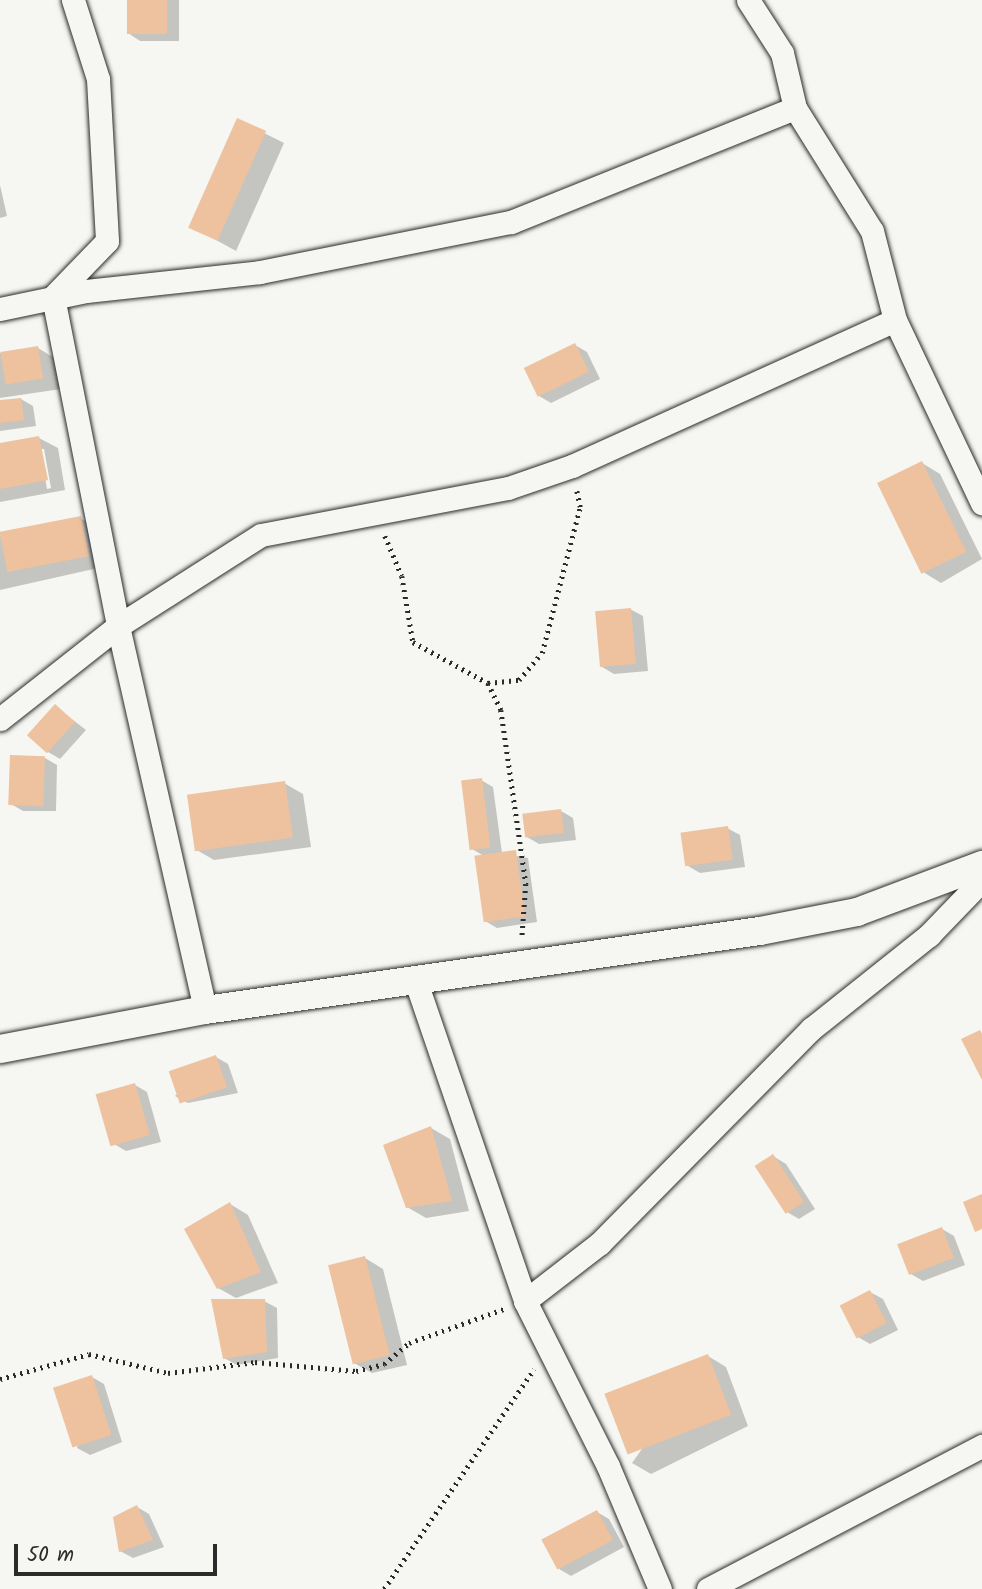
<!DOCTYPE html>
<style>
body{margin:0}
#map{position:relative;width:982px;height:1589px;overflow:hidden;background:#f6f6f2;font-family:Kalam,sans-serif}
div>[style]{position:absolute}
.shadow>*{inset:0;background:#0003}
.building>*{inset:0;background:#eec29e;transform-origin:0 0}
.path>*{height:4.5px;margin-top:-2.25px;transform-origin:0;background:repeating-linear-gradient(90deg,#2b2b2b 0 2px,transparent 0 7px)}
.roads{filter:drop-shadow(0 0 2px #2b2b2b) drop-shadow(0 0 2px #2b2b2b)}
.minor>*{height:23px;margin:-11.5px;padding:0 11.5px;transform-origin:11.5px;border-radius:11.5px;background:#f6f6f2}
.tertiary>*{height:28px;margin:-14px;padding:0 14px;transform-origin:14px;border-radius:14px;background:#f6f6f2}
span{translate:-50% -50%;white-space:nowrap;text-align:center;line-height:1.15;-webkit-text-stroke:5px #f6f6f2;paint-order:stroke}
.scale{position:absolute;left:14px;top:1544px;width:203px;height:32px;box-sizing:border-box;border:4px solid #2b2b2b;border-top:0;padding-left:9px;font-size:21px;line-height:24px;white-space:nowrap;color:#2b2b2b;-webkit-text-stroke:5px #f6f6f2;paint-order:stroke}
</style>
<div id="map">
<div class="shadow">
<i style="clip-path:polygon(128px 0,179px 0,179px 41px,140px 41px,128px 33px)"></i>
<i style="clip-path:polygon(238px 120px,284px 143px,236px 251px,207px 235px)"></i>
<i style="clip-path:polygon(0 185px,7px 216px,0 218px)"></i>
<i style="clip-path:polygon(575px 345px,587px 352px,600px 379px,551px 403px,539px 396px)"></i>
<i style="clip-path:polygon(38px 348px,56px 359px,61px 389px,0 398px,0 353px)"></i>
<i style="clip-path:polygon(21px 399px,33px 406px,36px 426px,0 431px,0 402px)"></i>
<i style="clip-path:polygon(evenodd,39px 438px,58px 448px,65px 490px,0 502px,0 445px,39px 438px,40px 449px,44px 449px,51px 488px,47px 489px,40px 449px)"></i>
<i style="clip-path:polygon(922px 463px,940px 474px,982px 559px,941px 583px,923px 572px)"></i>
<i style="clip-path:polygon(80px 518px,99px 529px,107px 566px,0 590px,0 536px)"></i>
<i style="clip-path:polygon(630px 609px,643px 616px,648px 671px,614px 674px,602px 667px)"></i>
<i style="clip-path:polygon(55px 706px,86px 730px,60px 759px,48px 752px)"></i>
<i style="clip-path:polygon(45px 758px,57px 765px,56px 811px,23px 811px,11px 804px)"></i>
<i style="clip-path:polygon(481px 780px,493px 787px,502px 853px,528px 858px,537px 922px,497px 928px,485px 921px,484px 856px,472px 849px)"></i>
<i style="clip-path:polygon(284px 783px,303px 794px,311px 847px,214px 860px,195px 849px)"></i>
<i style="clip-path:polygon(561px 811px,573px 818px,576px 840px,539px 844px,527px 837px)"></i>
<i style="clip-path:polygon(727px 828px,740px 835px,745px 867px,700px 873px,688px 866px)"></i>
<i style="clip-path:polygon(216px 1057px,228px 1064px,238px 1093px,188px 1103px,175px 1096px)"></i>
<i style="clip-path:polygon(135px 1085px,147px 1092px,161px 1142px,126px 1151px,114px 1144px)"></i>
<i style="clip-path:polygon(431px 1128px,450px 1139px,469px 1211px,426px 1218px,407px 1207px)"></i>
<i style="clip-path:polygon(773px 1156px,786px 1164px,815px 1209px,799px 1219px,787px 1212px,757px 1167px)"></i>
<i style="clip-path:polygon(230px 1204px,248px 1215px,278px 1283px,236px 1298px,218px 1288px)"></i>
<i style="clip-path:polygon(942px 1229px,954px 1236px,965px 1265px,923px 1281px,911px 1274px)"></i>
<i style="clip-path:polygon(365px 1258px,383px 1269px,407px 1365px,372px 1373px,354px 1363px)"></i>
<i style="clip-path:polygon(870px 1292px,883px 1299px,898px 1330px,870px 1344px,858px 1337px)"></i>
<i style="clip-path:polygon(264px 1301px,277px 1308px,278px 1358px,237px 1365px,224px 1358px)"></i>
<i style="clip-path:polygon(708px 1356px,726px 1367px,748px 1426px,651px 1474px,632px 1463px)"></i>
<i style="clip-path:polygon(92px 1377px,104px 1384px,122px 1442px,90px 1455px,77px 1448px)"></i>
<i style="clip-path:polygon(137px 1507px,149px 1514px,164px 1547px,133px 1558px,120px 1551px)"></i>
<i style="clip-path:polygon(597px 1512px,609px 1519px,624px 1547px,571px 1576px,559px 1569px)"></i>
</div>
<div class="building">
<i style="left:127px;top:0;width:40px;height:34px"></i>
<i style="left:237px;top:118px;width:32px;height:120px;rotate:24deg"></i>
<i style="left:575px;top:343px;width:32px;height:57px;rotate:64deg"></i>
<i style="left:38px;top:346px;width:33px;height:38px;rotate:81deg"></i>
<i style="clip-path:polygon(21px 398px,24px 420px,0 423px,0 400px)"></i>
<i style="clip-path:polygon(39px 436px,48px 480px,0 489px,0 443px)"></i>
<i style="left:922px;top:461px;width:101px;height:50px;rotate:64deg"></i>
<i style="left:81px;top:516px;width:41px;height:83px;rotate:79deg"></i>
<i style="left:631px;top:608px;width:56px;height:36px;rotate:85deg"></i>
<i style="left:55px;top:704px;width:27px;height:42px;rotate:42deg"></i>
<i style="left:10px;top:755px;width:35px;height:50px;rotate:2deg"></i>
<i style="left:482px;top:778px;width:70px;height:21px;rotate:83deg"></i>
<i style="left:285px;top:781px;width:57px;height:99px;rotate:82deg"></i>
<i style="left:561px;top:809px;width:24px;height:39px;rotate:83deg"></i>
<i style="left:728px;top:826px;width:34px;height:48px;rotate:82deg"></i>
<i style="left:516px;top:850px;width:67px;height:42px;rotate:82deg"></i>
<i style="clip-path:polygon(980px 1030px,982px 1034px,982px 1080px,961px 1039px)"></i>
<i style="left:216px;top:1055px;width:34px;height:50px;rotate:71deg"></i>
<i style="left:135px;top:1083px;width:54px;height:41px;rotate:74deg"></i>
<i style="clip-path:polygon(431px 1126px,452px 1201px,406px 1208px,383px 1145px)"></i>
<i style="left:773px;top:1154px;width:57px;height:22px;rotate:57deg"></i>
<i style="clip-path:polygon(982px 1194px,982px 1229px,975px 1232px,963px 1202px)"></i>
<i style="clip-path:polygon(230px 1202px,261px 1272px,217px 1289px,184px 1229px)"></i>
<i style="left:942px;top:1227px;width:33px;height:48px;rotate:69deg"></i>
<i style="left:365px;top:1256px;width:102px;height:38px;rotate:76deg"></i>
<i style="left:870px;top:1290px;width:37px;height:34px;rotate:63deg"></i>
<i style="clip-path:polygon(211px 1299px,265px 1299px,267px 1352px,223px 1359px)"></i>
<i style="left:708px;top:1354px;width:65px;height:111px;rotate:69deg"></i>
<i style="left:92px;top:1375px;width:63px;height:41px;rotate:72deg"></i>
<i style="clip-path:polygon(137px 1505px,153px 1540px,119px 1552px,113px 1517px)"></i>
<i style="left:597px;top:1510px;width:34px;height:63px;rotate:62deg"></i>
</div>
<div class="path">
<i style="left:385px;top:536px;width:43px;rotate:67deg"></i>
<i style="left:402px;top:576px;width:67px;rotate:80.5deg"></i>
<i style="left:413px;top:642px;width:85px;rotate:28.7deg"></i>
<i style="left:488px;top:683px;width:31px;rotate:-6deg"></i>
<i style="left:519px;top:680px;width:35px;rotate:-50deg"></i>
<i style="left:542px;top:653px;width:151px;rotate:-75.4deg"></i>
<i style="left:580px;top:507px;width:19px;rotate:-102deg"></i>
<i style="left:488px;top:683px;width:30px;rotate:64deg"></i>
<i style="left:501px;top:710px;width:176px;rotate:81.8deg"></i>
<i style="left:526px;top:884px;width:55px;rotate:94.2deg"></i>
<i style="left:0;top:1379px;width:92px;rotate:-15.7deg"></i>
<i style="left:89px;top:1354px;width:81px;rotate:13.5deg"></i>
<i style="left:168px;top:1373px;width:88px;rotate:-7.2deg"></i>
<i style="left:255px;top:1362px;width:101px;rotate:5.1deg"></i>
<i style="left:356px;top:1371px;width:29px;rotate:-14deg"></i>
<i style="left:384px;top:1364px;width:33px;rotate:-40deg"></i>
<i style="left:409px;top:1343px;width:101px;rotate:-19.7deg"></i>
<i style="left:384px;top:1589px;width:266px;rotate:-55.7deg"></i>
</div>
<div class="roads">
<div class="minor">
<i style="left:73px;top:0;width:83px;rotate:72.4deg"></i>
<i style="left:98px;top:79px;width:162px;rotate:86.8deg"></i>
<i style="left:107px;top:241px;width:78px;rotate:134deg"></i>
<i style="left:53px;top:297px;width:335px;rotate:78.8deg"></i>
<i style="left:118px;top:626px;width:169px;rotate:-32.5deg"></i>
<i style="left:261px;top:535px;width:251px;rotate:-10.8deg"></i>
<i style="left:508px;top:488px;width:68px;rotate:-19deg"></i>
<i style="left:572px;top:466px;width:354px;rotate:-24.3deg"></i>
<i style="left:895px;top:320px;width:203px;rotate:64.6deg"></i>
<i style="left:748px;top:0;width:63px;rotate:57.3deg"></i>
<i style="left:782px;top:53px;width:57px;rotate:76.7deg"></i>
<i style="left:795px;top:108px;width:145px;rotate:58deg"></i>
<i style="left:872px;top:231px;width:92px;rotate:75.5deg"></i>
<i style="left:0;top:309px;width:88px;rotate:-11.8deg"></i>
<i style="left:86px;top:291px;width:175px;rotate:-6.2deg"></i>
<i style="left:260px;top:272px;width:256px;rotate:-11.3deg"></i>
<i style="left:511px;top:222px;width:306px;rotate:-21.9deg"></i>
<i style="left:0;top:719px;width:150px;rotate:-38.2deg"></i>
<i style="left:118px;top:626px;width:394px;rotate:77.2deg"></i>
<i style="left:415px;top:979px;width:340px;rotate:71.1deg"></i>
<i style="left:525px;top:1301px;width:185px;rotate:63.3deg"></i>
<i style="left:608px;top:1466px;width:134px;rotate:67.1deg"></i>
<i style="left:525px;top:1301px;width:95px;rotate:-37.7deg"></i>
<i style="left:600px;top:1243px;width:301px;rotate:-45.4deg"></i>
<i style="left:811px;top:1029px;width:151px;rotate:-38.5deg"></i>
<i style="left:929px;top:935px;width:76px;rotate:-46.1deg"></i>
<i style="left:708px;top:1589px;width:309px;rotate:-27.6deg"></i>
</div>
<div class="tertiary">
<i style="left:0;top:1049px;width:209px;rotate:-10.8deg"></i>
<i style="left:205px;top:1010px;width:561px;rotate:-8.1deg"></i>
<i style="left:760px;top:931px;width:99px;rotate:-11.1deg"></i>
<i style="left:857px;top:912px;width:134px;rotate:-20.6deg"></i>
</div>
</div>
<div class="scale">50 m</div>
</div>
